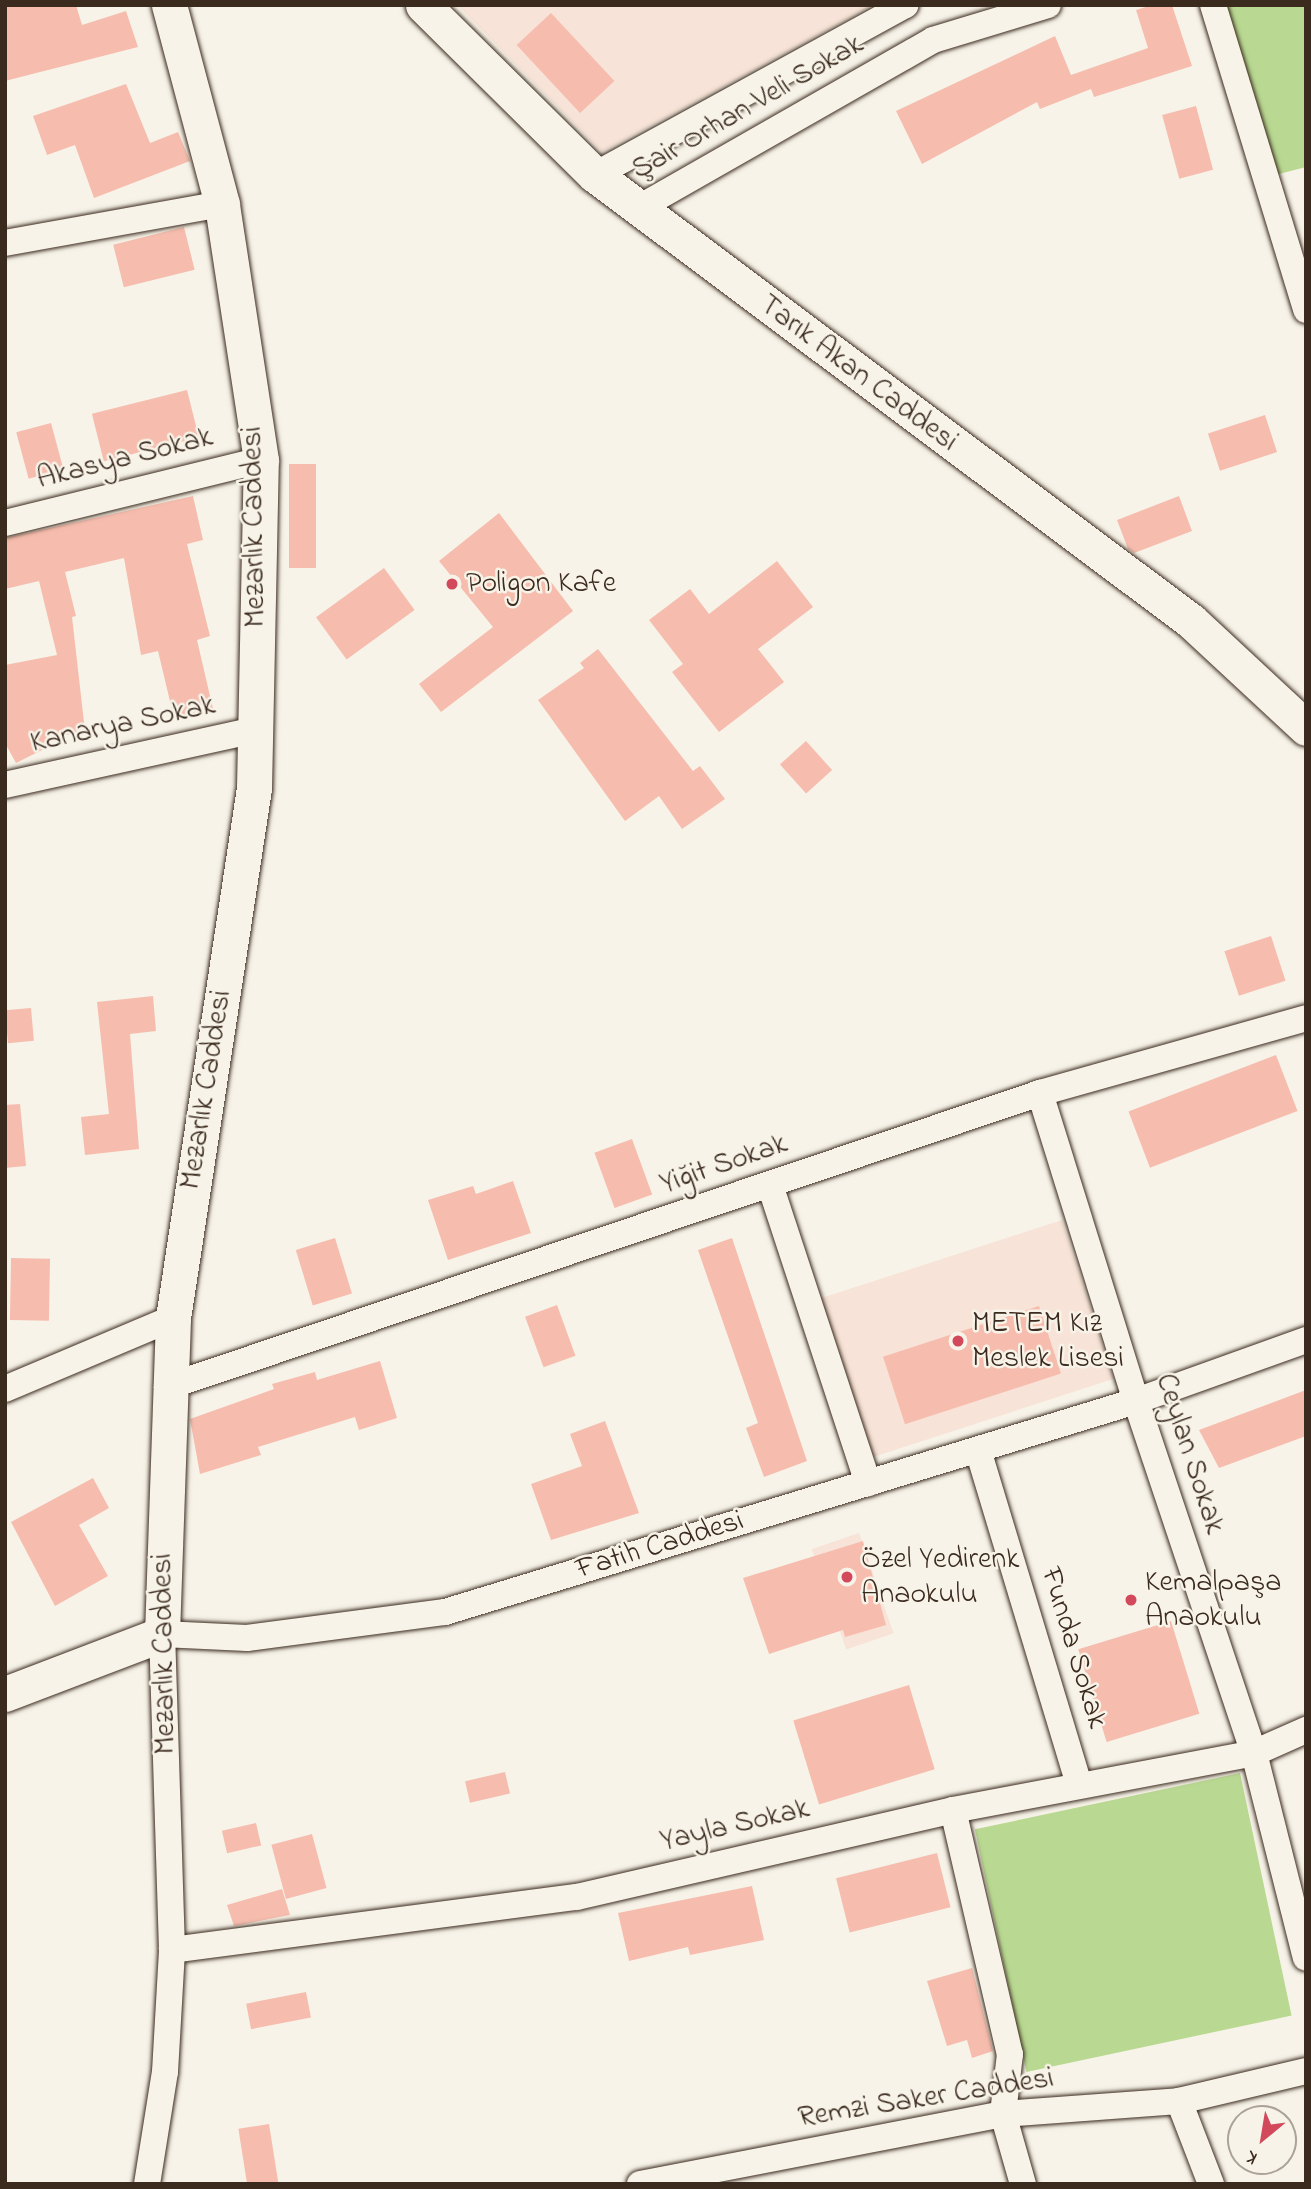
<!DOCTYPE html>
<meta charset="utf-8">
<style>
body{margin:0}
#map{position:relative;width:1311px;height:2189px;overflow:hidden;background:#f7f3e8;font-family:"Indie Flower",sans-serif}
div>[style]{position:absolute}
.built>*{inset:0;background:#f7e3d7;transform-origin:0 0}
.green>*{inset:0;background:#b9d992;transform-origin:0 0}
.building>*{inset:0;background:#f6bdae;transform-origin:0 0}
.roads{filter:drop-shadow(0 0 2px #3b2a1e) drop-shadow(0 0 2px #3b2a1e)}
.minor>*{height:26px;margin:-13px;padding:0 13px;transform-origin:13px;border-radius:13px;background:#f7f3e8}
.major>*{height:35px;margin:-17.5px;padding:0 17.5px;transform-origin:17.5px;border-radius:17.5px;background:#f7f3e8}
.dots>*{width:19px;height:19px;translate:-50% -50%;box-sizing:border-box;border:4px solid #f7f3e8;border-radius:50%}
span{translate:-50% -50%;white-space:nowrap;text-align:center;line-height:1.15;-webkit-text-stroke:5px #f7f3e8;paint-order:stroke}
.street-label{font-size:30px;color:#3b2a1e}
.poi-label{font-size:30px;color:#3b2a1e}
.left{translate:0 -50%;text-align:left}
.frame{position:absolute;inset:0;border:7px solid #3b2a1e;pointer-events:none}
.north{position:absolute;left:1227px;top:2105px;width:70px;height:70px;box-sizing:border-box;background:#f7f3e8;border:2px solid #aca397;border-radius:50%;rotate:210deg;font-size:19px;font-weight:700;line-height:28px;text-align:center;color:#3b2a1e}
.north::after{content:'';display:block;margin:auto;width:24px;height:32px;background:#d1495b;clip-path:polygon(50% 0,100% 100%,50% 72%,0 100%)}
</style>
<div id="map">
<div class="built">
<i style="clip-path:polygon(457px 5px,873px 5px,602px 152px)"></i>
<i style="left:1062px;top:1220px;width:167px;height:273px;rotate:72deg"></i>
<i style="left:859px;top:1533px;width:106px;height:50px;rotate:71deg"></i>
</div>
<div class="green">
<i style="clip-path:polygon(1225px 5px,1306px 5px,1306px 167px,1275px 175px)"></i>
<i style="left:1240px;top:1773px;width:248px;height:271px;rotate:78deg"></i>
</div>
<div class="building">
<i style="clip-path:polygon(5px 5px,76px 5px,82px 25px,126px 11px,138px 47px,5px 81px)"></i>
<i style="clip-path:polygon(1152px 5px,1172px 5px,1192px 66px,1094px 97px,1091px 89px,1040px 109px,1037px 102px,922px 164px,896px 111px,1055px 36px,1071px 75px,1148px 48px,1136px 10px)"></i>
<i style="left:551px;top:13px;width:93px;height:47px;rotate:47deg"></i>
<i style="clip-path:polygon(126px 84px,150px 143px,178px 132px,190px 161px,94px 198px,75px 145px,47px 155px,33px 116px)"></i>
<i style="left:1196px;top:106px;width:66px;height:35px;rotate:75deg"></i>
<i style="left:184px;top:227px;width:44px;height:73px;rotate:76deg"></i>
<i style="left:187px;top:390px;width:49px;height:98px;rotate:76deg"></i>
<i style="left:1265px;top:415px;width:39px;height:60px;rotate:72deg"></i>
<i style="left:51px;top:423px;width:48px;height:36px;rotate:75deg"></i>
<i style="left:289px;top:464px;width:27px;height:104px"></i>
<i style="clip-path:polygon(193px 496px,203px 540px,187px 544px,210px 636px,197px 640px,213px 709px,174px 718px,158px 651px,141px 655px,124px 558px,65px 572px,76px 616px,72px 617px,85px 731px,47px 739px,50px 746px,16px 763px,5px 743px,5px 665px,57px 655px,39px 581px,5px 589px,5px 538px)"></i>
<i style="clip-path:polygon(1179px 496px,1192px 531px,1134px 553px,1128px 549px,1117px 520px)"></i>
<i style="clip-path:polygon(499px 513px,573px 611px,441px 712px,419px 684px,493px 627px,439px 561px)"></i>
<i style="clip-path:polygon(777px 561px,813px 607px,758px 649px,784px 682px,719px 732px,672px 672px,683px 664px,649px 620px,690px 589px,709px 614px)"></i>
<i style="left:384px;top:568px;width:52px;height:84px;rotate:54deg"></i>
<i style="clip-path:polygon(598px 649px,693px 771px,700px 766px,725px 799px,682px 829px,659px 796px,625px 821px,538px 700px,584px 668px,580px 663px)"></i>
<i style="left:806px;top:741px;width:39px;height:35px;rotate:48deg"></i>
<i style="left:1271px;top:936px;width:47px;height:49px;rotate:72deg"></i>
<i style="clip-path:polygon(153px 996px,156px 1031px,130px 1034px,139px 1149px,85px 1155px,81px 1117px,109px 1114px,97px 1002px)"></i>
<i style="left:31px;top:1008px;width:33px;height:26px;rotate:85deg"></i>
<i style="left:1276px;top:1055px;width:60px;height:158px;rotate:69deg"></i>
<i style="clip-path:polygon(20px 1104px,26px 1166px,5px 1168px,5px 1105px)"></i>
<i style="left:632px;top:1139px;width:59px;height:40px;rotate:70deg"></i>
<i style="clip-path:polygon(513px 1181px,531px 1233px,448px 1260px,428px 1200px,473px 1186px,476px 1194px)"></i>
<i style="left:335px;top:1238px;width:58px;height:41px;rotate:73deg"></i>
<i style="clip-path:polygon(732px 1238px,807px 1461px,764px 1477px,746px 1428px,758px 1423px,698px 1250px)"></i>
<i style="left:11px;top:1258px;width:39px;height:62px;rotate:1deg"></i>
<i style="left:557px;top:1305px;width:54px;height:34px;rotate:70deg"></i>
<i style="left:1039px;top:1306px;width:71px;height:164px;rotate:72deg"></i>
<i style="clip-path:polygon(380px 1361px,397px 1418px,359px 1430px,355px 1417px,258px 1447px,261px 1455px,200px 1474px,190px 1419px,274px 1389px,272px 1384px,315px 1372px,317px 1380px)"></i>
<i style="clip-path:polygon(1306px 1390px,1306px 1436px,1219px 1468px,1199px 1430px)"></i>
<i style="clip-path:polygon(605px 1421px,639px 1513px,551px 1540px,531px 1484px,582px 1466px,570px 1434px)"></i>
<i style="clip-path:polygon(93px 1478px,109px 1508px,79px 1525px,108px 1576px,55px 1606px,11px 1522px)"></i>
<i style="clip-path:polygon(863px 1541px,886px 1625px,845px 1637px,843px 1630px,769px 1654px,743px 1578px)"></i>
<i style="left:1171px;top:1621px;width:97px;height:97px;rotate:73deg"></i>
<i style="left:909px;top:1685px;width:88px;height:121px;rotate:73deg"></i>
<i style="left:505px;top:1772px;width:22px;height:41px;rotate:77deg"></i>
<i style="left:256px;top:1823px;width:23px;height:35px;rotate:77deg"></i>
<i style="left:312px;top:1834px;width:56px;height:42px;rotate:75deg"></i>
<i style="left:937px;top:1853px;width:56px;height:104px;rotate:76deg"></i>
<i style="clip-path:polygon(752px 1886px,764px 1940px,690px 1955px,688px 1947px,629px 1961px,618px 1913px)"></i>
<i style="clip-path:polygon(282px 1889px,290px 1915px,234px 1926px,227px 1905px)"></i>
<i style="clip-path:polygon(972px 1968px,993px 2051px,972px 2058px,967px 2040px,947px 2046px,927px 1981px)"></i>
<i style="left:306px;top:1992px;width:26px;height:61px;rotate:79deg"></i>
<i style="left:269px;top:2124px;width:61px;height:31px;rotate:81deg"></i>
</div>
<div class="roads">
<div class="minor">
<i style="left:1213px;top:5px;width:319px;rotate:73deg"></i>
<i style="left:595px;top:175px;width:354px;rotate:-28.7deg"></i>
<i style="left:637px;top:209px;width:341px;rotate:-29.7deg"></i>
<i style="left:933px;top:40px;width:120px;rotate:-16.9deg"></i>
<i style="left:5px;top:243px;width:220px;rotate:-10.2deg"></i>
<i style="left:5px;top:523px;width:264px;rotate:-13.8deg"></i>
<i style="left:5px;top:785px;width:257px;rotate:-12.4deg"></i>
<i style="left:1040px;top:1093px;width:323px;rotate:72.7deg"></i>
<i style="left:1136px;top:1401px;width:371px;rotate:71.5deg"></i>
<i style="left:1254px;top:1753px;width:211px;rotate:75.8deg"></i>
<i style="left:770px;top:1185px;width:314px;rotate:71.8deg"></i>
<i style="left:167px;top:1387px;width:921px;rotate:-18.61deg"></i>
<i style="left:1040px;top:1093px;width:276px;rotate:-15.7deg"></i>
<i style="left:5px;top:1389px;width:182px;rotate:-22.9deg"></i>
<i style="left:978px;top:1450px;width:350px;rotate:73.2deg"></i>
<i style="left:953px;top:1810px;width:251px;rotate:76.9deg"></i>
<i style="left:1010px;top:2054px;width:60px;rotate:96.7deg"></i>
<i style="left:1003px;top:2114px;width:73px;rotate:74.1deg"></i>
<i style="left:172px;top:1950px;width:408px;rotate:-7.5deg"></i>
<i style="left:577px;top:1897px;width:386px;rotate:-13deg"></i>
<i style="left:953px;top:1810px;width:306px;rotate:-10.7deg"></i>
<i style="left:1254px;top:1753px;width:57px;rotate:-23.9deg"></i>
<i style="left:1179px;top:2101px;width:89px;rotate:68.9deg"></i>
<i style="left:147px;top:2184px;width:113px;rotate:-80.9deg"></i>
<i style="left:165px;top:2072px;width:122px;rotate:-86.7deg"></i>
<i style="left:172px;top:1950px;width:316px;rotate:-91.8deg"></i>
<i style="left:162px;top:1634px;width:85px;rotate:2.7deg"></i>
<i style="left:247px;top:1638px;width:200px;rotate:-7.5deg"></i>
<i style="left:445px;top:1612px;width:722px;rotate:-16.98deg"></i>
<i style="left:1136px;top:1401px;width:181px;rotate:-19.7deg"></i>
<i style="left:640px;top:2184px;width:370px;rotate:-10.9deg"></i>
<i style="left:1003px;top:2114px;width:176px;rotate:-4.2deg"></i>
<i style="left:1179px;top:2101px;width:130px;rotate:-13.3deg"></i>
</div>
<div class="major">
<i style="left:423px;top:5px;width:242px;rotate:44.7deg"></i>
<i style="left:595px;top:175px;width:744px;rotate:36.81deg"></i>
<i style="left:1191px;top:621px;width:157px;rotate:42.9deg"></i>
<i style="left:5px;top:1694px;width:168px;rotate:-20.9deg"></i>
<i style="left:162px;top:1634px;width:316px;rotate:-88deg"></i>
<i style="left:173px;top:1318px;width:536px;rotate:-81.31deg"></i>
<i style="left:254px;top:788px;width:328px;rotate:-88.8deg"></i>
<i style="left:261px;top:460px;width:259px;rotate:-98.7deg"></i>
<i style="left:222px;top:204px;width:206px;rotate:-104.9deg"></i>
</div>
</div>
<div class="dots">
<i style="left:452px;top:584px;background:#d1495b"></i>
<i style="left:958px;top:1341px;background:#d1495b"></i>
<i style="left:847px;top:1577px;background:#d1495b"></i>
<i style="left:1131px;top:1600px;background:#d1495b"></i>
</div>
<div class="street-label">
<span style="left:748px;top:108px;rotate:-30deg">Şair Orhan Veli Sokak</span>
<span style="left:858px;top:374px;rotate:37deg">Tarık Akan Caddesi</span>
<span style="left:125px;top:459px;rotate:-14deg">Akasya Sokak</span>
<span style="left:255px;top:527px;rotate:-91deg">Mezarlık Caddesi</span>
<span style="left:123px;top:725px;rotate:-12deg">Kanarya Sokak</span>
<span style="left:207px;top:1090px;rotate:-81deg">Mezarlık Caddesi</span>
<span style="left:724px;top:1165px;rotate:-19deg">Yiğit Sokak</span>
<span style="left:1189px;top:1454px;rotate:72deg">Ceylan Sokak</span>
<span style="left:660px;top:1546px;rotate:-17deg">Fatih Caddesi</span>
<span style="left:1073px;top:1648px;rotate:73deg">Funda Sokak</span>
<span style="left:165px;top:1654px;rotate:-91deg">Mezarlık Caddesi</span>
<span style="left:735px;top:1826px;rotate:-13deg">Yayla Sokak</span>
<span style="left:926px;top:2099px;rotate:-9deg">Remzi Saker Caddesi</span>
</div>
<div class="poi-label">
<span class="left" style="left:466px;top:584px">Poligon Kafe</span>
<span class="left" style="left:972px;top:1341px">METEM Kız<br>Meslek Lisesi</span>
<span class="left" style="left:861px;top:1577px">Özel Yedirenk<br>Anaokulu</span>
<span class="left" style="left:1145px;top:1600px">Kemalpaşa<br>Anaokulu</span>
</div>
<div class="frame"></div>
<div class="north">K</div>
</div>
